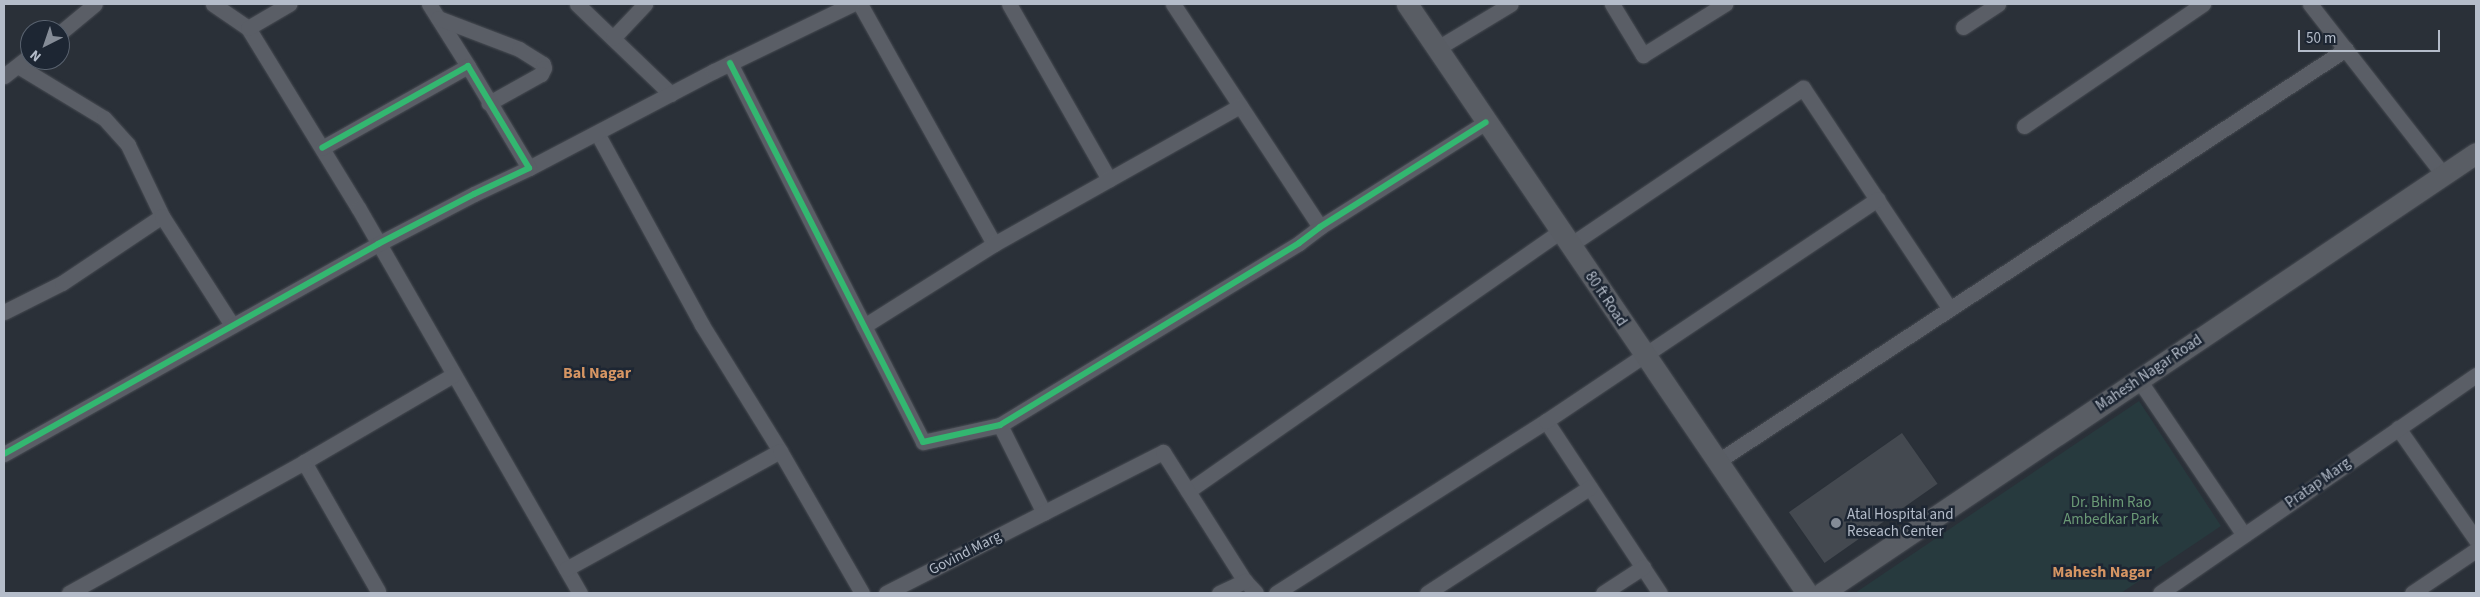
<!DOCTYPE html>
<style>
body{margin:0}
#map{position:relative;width:2480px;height:597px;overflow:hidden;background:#2a3038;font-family:"Source Sans 3",sans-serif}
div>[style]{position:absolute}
.green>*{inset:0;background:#273a3e}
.building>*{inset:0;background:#444950;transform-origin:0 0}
.roads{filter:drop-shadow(0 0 1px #484c53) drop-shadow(0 0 1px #484c53)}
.street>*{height:15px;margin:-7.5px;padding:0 7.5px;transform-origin:7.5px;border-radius:7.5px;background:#5a5e66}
.secondary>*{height:21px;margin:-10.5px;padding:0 10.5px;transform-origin:10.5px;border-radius:10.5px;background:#595d64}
.cycleway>*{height:6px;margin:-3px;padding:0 3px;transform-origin:3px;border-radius:3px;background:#33b770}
.dots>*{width:14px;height:14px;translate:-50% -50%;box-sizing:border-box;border:2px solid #1d2633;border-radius:50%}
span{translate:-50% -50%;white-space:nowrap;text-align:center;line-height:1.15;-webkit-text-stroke:5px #1d2633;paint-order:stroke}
.street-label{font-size:15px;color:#b4bcc9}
.park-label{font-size:15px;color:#6b9a76}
.poi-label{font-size:15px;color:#b4bcc9}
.left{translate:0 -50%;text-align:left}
.neighbourhood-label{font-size:16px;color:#d59563;font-weight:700}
.frame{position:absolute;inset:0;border:5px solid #b4bcc9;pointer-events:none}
.north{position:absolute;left:20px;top:20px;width:50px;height:50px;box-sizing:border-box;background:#1d2633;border:1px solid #59626f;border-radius:50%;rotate:221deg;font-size:14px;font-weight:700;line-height:20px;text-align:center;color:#b4bcc9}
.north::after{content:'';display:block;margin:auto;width:18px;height:22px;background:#848b96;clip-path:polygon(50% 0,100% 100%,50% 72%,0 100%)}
.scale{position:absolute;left:2298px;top:30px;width:142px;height:22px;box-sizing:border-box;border:2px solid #b4bcc9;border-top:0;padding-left:6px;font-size:15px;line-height:18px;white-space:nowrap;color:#b4bcc9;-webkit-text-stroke:4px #1d2633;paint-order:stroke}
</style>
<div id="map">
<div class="green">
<i style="clip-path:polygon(2139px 401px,2221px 526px,2121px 593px,1855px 593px)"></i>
</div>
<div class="building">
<i style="left:1902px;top:433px;width:62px;height:138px;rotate:55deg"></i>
</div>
<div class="roads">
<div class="street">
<i style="left:213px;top:4px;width:42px;rotate:34.4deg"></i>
<i style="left:248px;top:28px;width:212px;rotate:58.5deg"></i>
<i style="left:359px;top:209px;width:443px;rotate:60.1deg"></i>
<i style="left:429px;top:4px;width:73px;rotate:57.8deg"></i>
<i style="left:577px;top:4px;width:130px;rotate:43.8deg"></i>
<i style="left:860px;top:4px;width:275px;rotate:60.8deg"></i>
<i style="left:1009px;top:4px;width:202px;rotate:60.3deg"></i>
<i style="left:1173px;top:4px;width:267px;rotate:56.6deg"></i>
<i style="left:1612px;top:4px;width:60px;rotate:58.7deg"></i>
<i style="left:1643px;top:55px;width:97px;rotate:-31.9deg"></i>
<i style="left:2310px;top:4px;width:216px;rotate:52deg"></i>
<i style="left:438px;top:18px;width:87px;rotate:20.9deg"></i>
<i style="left:519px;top:49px;width:28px;rotate:32deg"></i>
<i style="left:543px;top:64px;width:4px;rotate:76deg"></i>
<i style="left:544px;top:68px;width:7px;rotate:117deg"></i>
<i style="left:541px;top:74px;width:60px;rotate:150.9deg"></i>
<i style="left:1963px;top:27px;width:42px;rotate:-33.3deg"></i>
<i style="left:248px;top:28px;width:48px;rotate:-30.3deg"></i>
<i style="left:60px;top:33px;width:45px;rotate:-39.6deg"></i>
<i style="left:613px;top:38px;width:47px;rotate:-46.7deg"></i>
<i style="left:1436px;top:49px;width:87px;rotate:-31deg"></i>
<i style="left:730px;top:63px;width:425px;rotate:63deg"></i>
<i style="left:923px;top:442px;width:79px;rotate:-12.4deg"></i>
<i style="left:1000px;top:425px;width:350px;rotate:-31.3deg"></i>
<i style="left:1299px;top:243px;width:26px;rotate:-37deg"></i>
<i style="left:1320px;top:227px;width:196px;rotate:-32.3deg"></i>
<i style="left:18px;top:66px;width:100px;rotate:31.2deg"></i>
<i style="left:104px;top:118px;width:36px;rotate:48deg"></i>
<i style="left:128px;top:145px;width:79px;rotate:64.4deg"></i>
<i style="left:4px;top:76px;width:33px;rotate:-38deg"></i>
<i style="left:2024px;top:126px;width:217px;rotate:-34.3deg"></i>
<i style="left:597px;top:133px;width:219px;rotate:61.3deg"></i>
<i style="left:702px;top:325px;width:148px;rotate:58.2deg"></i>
<i style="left:529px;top:168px;width:209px;rotate:-27.7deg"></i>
<i style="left:714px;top:71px;width:153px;rotate:-25.9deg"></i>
<i style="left:1570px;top:245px;width:281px;rotate:-34deg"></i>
<i style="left:1803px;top:88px;width:264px;rotate:56.4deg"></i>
<i style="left:4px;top:312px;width:65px;rotate:-26.6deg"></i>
<i style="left:62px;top:283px;width:120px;rotate:-33.8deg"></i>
<i style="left:162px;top:216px;width:130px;rotate:57.3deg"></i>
<i style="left:864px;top:326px;width:154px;rotate:-32.2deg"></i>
<i style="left:994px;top:244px;width:282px;rotate:-29.3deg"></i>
<i style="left:2139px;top:380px;width:187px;rotate:55.9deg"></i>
<i style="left:1546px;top:421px;width:206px;rotate:56.5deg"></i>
<i style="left:1000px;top:425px;width:98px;rotate:63.4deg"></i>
<i style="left:2398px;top:428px;width:136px;rotate:55.1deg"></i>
<i style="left:4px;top:454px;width:429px;rotate:-29.3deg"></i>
<i style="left:378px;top:244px;width:108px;rotate:-27.5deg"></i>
<i style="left:474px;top:194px;width:61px;rotate:-25.3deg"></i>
<i style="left:529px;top:168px;width:119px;rotate:-120.9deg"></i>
<i style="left:468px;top:66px;width:167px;rotate:150.7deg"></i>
<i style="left:1718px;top:461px;width:751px;rotate:-33.27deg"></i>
<i style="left:1188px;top:491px;width:455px;rotate:-34.9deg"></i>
<i style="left:566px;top:569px;width:244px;rotate:-28.9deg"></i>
<i style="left:780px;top:451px;width:164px;rotate:60deg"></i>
<i style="left:378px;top:591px;width:149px;rotate:-119.8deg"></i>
<i style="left:304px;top:462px;width:173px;rotate:-30.3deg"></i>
<i style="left:69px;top:593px;width:269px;rotate:-29.1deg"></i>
<i style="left:886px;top:593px;width:311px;rotate:-27deg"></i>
<i style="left:1163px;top:452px;width:153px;rotate:57.6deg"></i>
<i style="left:1245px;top:581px;width:16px;rotate:47deg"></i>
<i style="left:1219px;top:593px;width:29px;rotate:-25deg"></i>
<i style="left:1276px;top:593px;width:320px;rotate:-32.5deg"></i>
<i style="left:1546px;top:421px;width:399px;rotate:-33.8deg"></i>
<i style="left:1427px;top:593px;width:194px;rotate:-33deg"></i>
<i style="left:1603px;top:593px;width:48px;rotate:-33deg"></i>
<i style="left:2160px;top:593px;width:384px;rotate:-34.6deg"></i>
<i style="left:2412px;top:593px;width:77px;rotate:-33.9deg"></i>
</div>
<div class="secondary">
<i style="left:1407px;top:4px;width:712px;rotate:55.82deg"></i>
<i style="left:1822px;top:593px;width:788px;rotate:-33.93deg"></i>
</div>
</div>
<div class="cycleway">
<i style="left:730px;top:63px;width:425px;rotate:63deg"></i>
<i style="left:923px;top:442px;width:79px;rotate:-12.4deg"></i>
<i style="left:1000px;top:425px;width:350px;rotate:-31.3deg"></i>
<i style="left:1299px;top:243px;width:26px;rotate:-37deg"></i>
<i style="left:1320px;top:227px;width:196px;rotate:-32.3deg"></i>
<i style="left:4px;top:454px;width:429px;rotate:-29.3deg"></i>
<i style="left:378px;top:244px;width:108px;rotate:-27.5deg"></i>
<i style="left:474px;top:194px;width:61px;rotate:-25.3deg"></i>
<i style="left:529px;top:168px;width:119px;rotate:-120.9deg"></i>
<i style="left:468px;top:66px;width:167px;rotate:150.7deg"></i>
</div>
<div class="dots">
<i style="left:1836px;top:523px;background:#848b96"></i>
</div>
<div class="street-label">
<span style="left:1606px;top:299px;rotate:56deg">80 ft Road</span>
<span style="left:2149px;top:373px;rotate:-34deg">Mahesh Nagar Road</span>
<span style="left:2318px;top:483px;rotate:-35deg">Pratap Marg</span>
<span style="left:965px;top:553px;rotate:-27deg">Govind Marg</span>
</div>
<div class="park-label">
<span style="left:2111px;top:511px">Dr. Bhim Rao<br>Ambedkar Park</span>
</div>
<div class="poi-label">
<span class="left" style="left:1847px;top:523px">Atal Hospital and<br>Reseach Center</span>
</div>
<div class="neighbourhood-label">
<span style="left:597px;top:373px">Bal Nagar</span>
<span style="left:2102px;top:572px">Mahesh Nagar</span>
</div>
<div class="frame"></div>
<div class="north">N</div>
<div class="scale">50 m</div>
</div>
